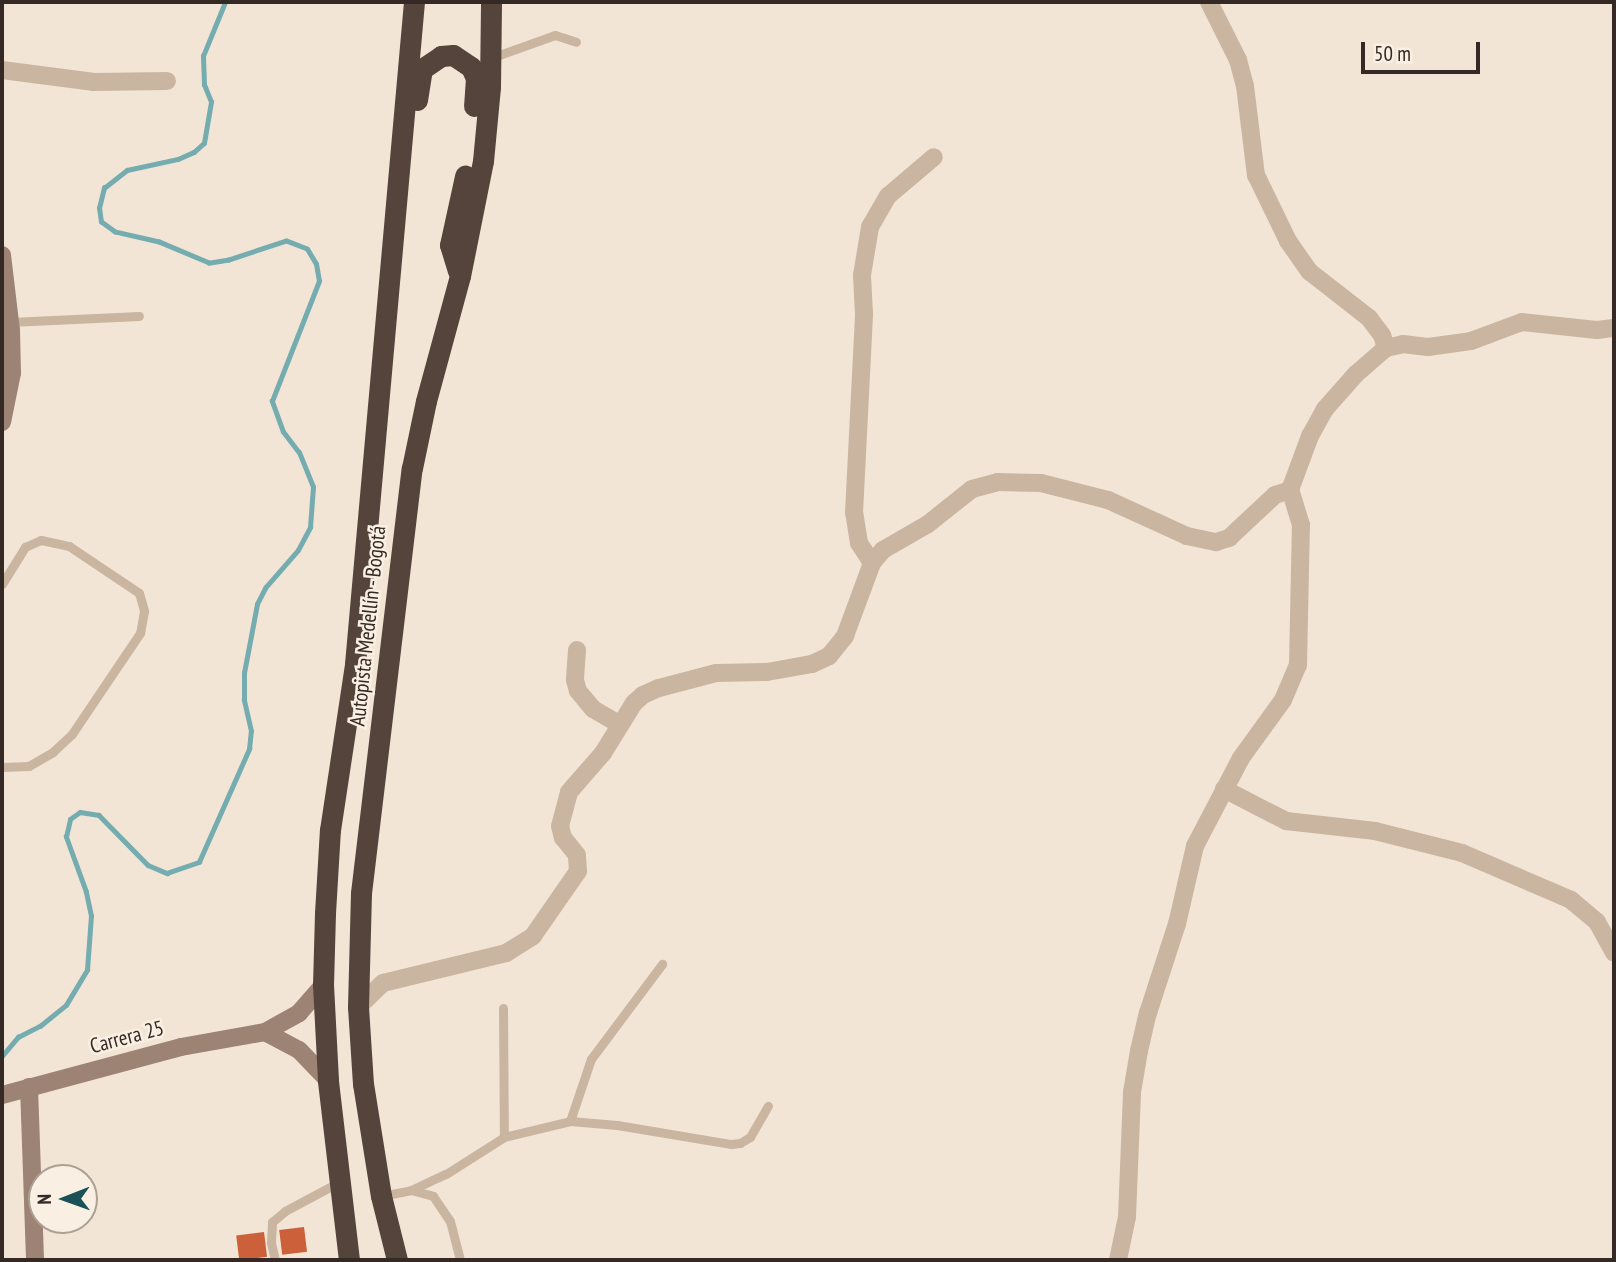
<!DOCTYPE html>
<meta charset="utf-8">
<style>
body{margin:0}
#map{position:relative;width:1616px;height:1262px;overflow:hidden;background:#f2e5d6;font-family:"PT Sans Narrow",sans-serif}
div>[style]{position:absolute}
.stream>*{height:4.5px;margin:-2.25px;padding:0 2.25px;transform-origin:2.25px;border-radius:2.25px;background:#74acb0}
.building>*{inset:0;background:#cb603a;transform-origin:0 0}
.lane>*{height:9px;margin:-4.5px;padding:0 4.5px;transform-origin:4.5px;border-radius:4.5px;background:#cab5a1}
.street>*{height:18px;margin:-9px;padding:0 9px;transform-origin:9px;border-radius:9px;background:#cab5a1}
.secondary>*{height:18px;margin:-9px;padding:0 9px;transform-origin:9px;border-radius:9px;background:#9d8373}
.highway>*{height:21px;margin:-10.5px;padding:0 10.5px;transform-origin:10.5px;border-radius:10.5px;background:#55443b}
span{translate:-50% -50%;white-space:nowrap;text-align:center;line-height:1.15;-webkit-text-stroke:5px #f9efe2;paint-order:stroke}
.street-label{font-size:21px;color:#342924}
.frame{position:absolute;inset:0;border:4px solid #342924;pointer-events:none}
.north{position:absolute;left:28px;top:1164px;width:70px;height:70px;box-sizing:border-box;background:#f9efe2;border:2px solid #aaa096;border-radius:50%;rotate:269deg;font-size:19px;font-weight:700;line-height:28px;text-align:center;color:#342924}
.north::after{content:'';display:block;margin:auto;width:24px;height:32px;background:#195156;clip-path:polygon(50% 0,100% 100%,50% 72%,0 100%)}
.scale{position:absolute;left:1361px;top:42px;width:119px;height:32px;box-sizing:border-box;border:4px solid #342924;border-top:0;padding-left:9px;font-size:21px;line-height:24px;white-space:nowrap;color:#342924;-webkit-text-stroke:5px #f9efe2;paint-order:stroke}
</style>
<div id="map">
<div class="stream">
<i style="left:2px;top:1056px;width:25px;rotate:-50deg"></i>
<i style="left:18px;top:1037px;width:25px;rotate:-27deg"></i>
<i style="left:40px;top:1026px;width:33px;rotate:-39deg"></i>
<i style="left:66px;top:1005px;width:41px;rotate:-59deg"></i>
<i style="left:87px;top:970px;width:54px;rotate:-85.8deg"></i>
<i style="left:91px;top:916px;width:25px;rotate:-102deg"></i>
<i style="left:86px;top:892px;width:59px;rotate:-110deg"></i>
<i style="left:66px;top:837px;width:18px;rotate:-77deg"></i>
<i style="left:70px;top:819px;width:12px;rotate:-35deg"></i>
<i style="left:80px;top:812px;width:19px;rotate:9deg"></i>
<i style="left:99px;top:815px;width:70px;rotate:45.6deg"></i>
<i style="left:148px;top:865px;width:21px;rotate:23deg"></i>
<i style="left:167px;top:873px;width:34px;rotate:-19deg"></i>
<i style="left:199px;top:862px;width:124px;rotate:-66.1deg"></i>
<i style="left:249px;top:749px;width:18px;rotate:-84deg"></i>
<i style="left:251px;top:731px;width:32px;rotate:-103deg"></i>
<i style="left:244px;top:700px;width:27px;rotate:-90deg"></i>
<i style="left:244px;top:673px;width:70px;rotate:-79.3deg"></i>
<i style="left:257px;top:604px;width:18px;rotate:-63deg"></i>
<i style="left:265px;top:588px;width:50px;rotate:-49deg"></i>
<i style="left:298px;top:550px;width:26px;rotate:-62deg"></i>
<i style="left:310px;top:527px;width:40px;rotate:-85.7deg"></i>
<i style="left:313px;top:487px;width:37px;rotate:-112deg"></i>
<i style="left:299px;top:453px;width:26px;rotate:-127deg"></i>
<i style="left:283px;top:432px;width:33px;rotate:-110deg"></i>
<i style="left:272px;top:401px;width:129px;rotate:-68.6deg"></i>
<i style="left:319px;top:281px;width:17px;rotate:-100deg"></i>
<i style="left:316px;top:264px;width:17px;rotate:-121deg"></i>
<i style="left:307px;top:249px;width:22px;rotate:-159deg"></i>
<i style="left:286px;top:241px;width:60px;rotate:161.6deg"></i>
<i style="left:229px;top:260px;width:20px;rotate:171deg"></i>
<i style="left:209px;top:263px;width:54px;rotate:-157.2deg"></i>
<i style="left:159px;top:242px;width:45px;rotate:-167.2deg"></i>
<i style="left:115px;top:232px;width:17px;rotate:-144deg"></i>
<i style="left:101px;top:222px;width:14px;rotate:-98deg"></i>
<i style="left:99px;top:208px;width:21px;rotate:-76deg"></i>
<i style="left:104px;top:188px;width:29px;rotate:-38deg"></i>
<i style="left:127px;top:170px;width:52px;rotate:-12.2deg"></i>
<i style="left:178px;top:159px;width:17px;rotate:-24deg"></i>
<i style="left:194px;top:152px;width:13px;rotate:-42deg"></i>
<i style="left:204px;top:143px;width:42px;rotate:-80.3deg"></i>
<i style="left:211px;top:102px;width:18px;rotate:-112deg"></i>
<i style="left:204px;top:85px;width:29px;rotate:-92deg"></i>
<i style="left:203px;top:56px;width:58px;rotate:-67.8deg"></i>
</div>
<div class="building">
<i style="left:304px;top:1227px;width:25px;height:25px;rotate:83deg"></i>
<i style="left:264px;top:1232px;width:25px;height:28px;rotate:83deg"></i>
</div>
<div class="lane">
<i style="left:491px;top:58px;width:68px;rotate:-19.8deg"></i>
<i style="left:555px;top:35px;width:22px;rotate:18deg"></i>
<i style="left:10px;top:322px;width:129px;rotate:-2.7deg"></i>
<i style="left:2px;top:584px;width:44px;rotate:-58.1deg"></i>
<i style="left:25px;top:547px;width:17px;rotate:-24deg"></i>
<i style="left:41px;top:540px;width:29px;rotate:12deg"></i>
<i style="left:69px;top:546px;width:84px;rotate:33.9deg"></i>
<i style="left:139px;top:593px;width:19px;rotate:74deg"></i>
<i style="left:144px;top:611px;width:22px;rotate:100deg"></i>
<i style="left:140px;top:633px;width:122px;rotate:124deg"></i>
<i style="left:72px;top:734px;width:26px;rotate:137deg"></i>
<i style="left:53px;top:752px;width:28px;rotate:150deg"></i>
<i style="left:29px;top:766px;width:27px;rotate:178deg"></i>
<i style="left:503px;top:1008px;width:129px;rotate:89.6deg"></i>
<i style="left:570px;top:1121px;width:65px;rotate:-71.3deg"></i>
<i style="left:591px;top:1059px;width:119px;rotate:-53.2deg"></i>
<i style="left:411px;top:1190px;width:23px;rotate:15deg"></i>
<i style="left:433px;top:1196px;width:30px;rotate:56deg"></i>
<i style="left:450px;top:1221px;width:40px;rotate:75.6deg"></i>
<i style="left:381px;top:1196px;width:31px;rotate:-11deg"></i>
<i style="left:411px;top:1190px;width:38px;rotate:-25deg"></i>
<i style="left:446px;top:1174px;width:69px;rotate:-32.5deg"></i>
<i style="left:504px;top:1137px;width:68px;rotate:-13.6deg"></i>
<i style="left:570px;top:1121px;width:47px;rotate:4.9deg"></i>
<i style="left:617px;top:1125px;width:116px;rotate:9.5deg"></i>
<i style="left:731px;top:1144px;width:9px;rotate:-6deg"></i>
<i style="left:740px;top:1143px;width:12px;rotate:-31deg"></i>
<i style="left:750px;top:1137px;width:36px;rotate:-60deg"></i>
<i style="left:275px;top:1260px;width:18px;rotate:-103deg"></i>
<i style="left:271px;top:1242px;width:20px;rotate:-87deg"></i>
<i style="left:272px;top:1222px;width:17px;rotate:-40deg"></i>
<i style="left:285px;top:1211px;width:61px;rotate:-28.2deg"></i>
</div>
<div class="street">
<i style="left:1209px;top:2px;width:65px;rotate:63.4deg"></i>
<i style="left:1238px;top:60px;width:27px;rotate:75deg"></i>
<i style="left:1245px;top:86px;width:90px;rotate:83deg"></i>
<i style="left:1256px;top:175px;width:73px;rotate:64.1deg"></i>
<i style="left:1288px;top:241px;width:38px;rotate:55deg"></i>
<i style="left:1310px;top:272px;width:75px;rotate:37.9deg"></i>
<i style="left:1369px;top:318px;width:21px;rotate:53deg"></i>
<i style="left:1382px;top:335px;width:14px;rotate:73deg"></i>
<i style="left:2px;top:70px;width:93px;rotate:7.4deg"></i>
<i style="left:94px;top:82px;width:73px;rotate:-0.8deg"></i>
<i style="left:872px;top:563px;width:24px;rotate:-123deg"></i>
<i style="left:859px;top:543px;width:30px;rotate:-99deg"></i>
<i style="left:854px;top:513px;width:199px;rotate:-87.1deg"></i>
<i style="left:864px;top:314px;width:39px;rotate:-93deg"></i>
<i style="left:862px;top:275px;width:49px;rotate:-80.5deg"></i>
<i style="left:870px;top:227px;width:36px;rotate:-60deg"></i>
<i style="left:888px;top:196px;width:60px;rotate:-40.3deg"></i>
<i style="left:577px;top:650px;width:30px;rotate:94deg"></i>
<i style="left:575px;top:680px;width:11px;rotate:75deg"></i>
<i style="left:578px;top:691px;width:23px;rotate:50deg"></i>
<i style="left:593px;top:709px;width:30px;rotate:30deg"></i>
<i style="left:1224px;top:789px;width:70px;rotate:27.3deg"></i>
<i style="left:1286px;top:821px;width:90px;rotate:6.4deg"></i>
<i style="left:1375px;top:831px;width:90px;rotate:14.2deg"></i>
<i style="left:1462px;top:853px;width:119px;rotate:23.3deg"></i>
<i style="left:1571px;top:900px;width:34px;rotate:40deg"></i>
<i style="left:1597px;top:922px;width:35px;rotate:61deg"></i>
<i style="left:358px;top:1007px;width:35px;rotate:-44deg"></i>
<i style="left:383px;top:983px;width:127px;rotate:-13.7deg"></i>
<i style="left:506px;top:953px;width:32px;rotate:-32deg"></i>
<i style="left:533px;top:936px;width:79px;rotate:-55.3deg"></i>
<i style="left:578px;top:871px;width:16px;rotate:-94deg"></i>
<i style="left:577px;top:855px;width:22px;rotate:-129deg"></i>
<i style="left:563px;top:838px;width:12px;rotate:-104deg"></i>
<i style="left:560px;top:826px;width:35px;rotate:-75deg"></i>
<i style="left:569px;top:792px;width:52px;rotate:-48.9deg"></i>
<i style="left:603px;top:753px;width:59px;rotate:-58.2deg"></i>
<i style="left:634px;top:703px;width:12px;rotate:-42deg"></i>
<i style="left:643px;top:695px;width:17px;rotate:-24deg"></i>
<i style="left:659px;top:688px;width:59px;rotate:-14.7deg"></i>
<i style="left:716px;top:673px;width:51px;rotate:-1.1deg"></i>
<i style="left:767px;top:672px;width:46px;rotate:-10.1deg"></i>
<i style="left:812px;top:664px;width:19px;rotate:-25deg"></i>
<i style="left:829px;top:656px;width:26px;rotate:-51deg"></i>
<i style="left:845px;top:636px;width:78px;rotate:-69.7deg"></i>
<i style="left:872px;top:563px;width:17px;rotate:-50deg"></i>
<i style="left:883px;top:550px;width:52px;rotate:-30deg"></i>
<i style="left:928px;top:524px;width:56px;rotate:-38.5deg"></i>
<i style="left:972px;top:489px;width:27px;rotate:-15deg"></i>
<i style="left:998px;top:482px;width:43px;rotate:1.3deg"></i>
<i style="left:1041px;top:483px;width:69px;rotate:14.2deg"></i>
<i style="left:1108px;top:500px;width:87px;rotate:24.5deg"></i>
<i style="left:1187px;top:536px;width:30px;rotate:12deg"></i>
<i style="left:1216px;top:542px;width:14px;rotate:-17deg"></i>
<i style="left:1229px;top:538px;width:63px;rotate:-43.1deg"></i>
<i style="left:1275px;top:495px;width:16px;rotate:-18deg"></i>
<i style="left:1118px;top:1260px;width:44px;rotate:-78.2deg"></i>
<i style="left:1127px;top:1217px;width:125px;rotate:-87.7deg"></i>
<i style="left:1132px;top:1092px;width:42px;rotate:-80.3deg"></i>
<i style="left:1139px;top:1051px;width:39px;rotate:-77deg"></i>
<i style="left:1148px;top:1013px;width:94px;rotate:-72deg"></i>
<i style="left:1177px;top:924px;width:80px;rotate:-77deg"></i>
<i style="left:1195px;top:846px;width:99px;rotate:-62.4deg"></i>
<i style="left:1241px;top:758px;width:72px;rotate:-54.1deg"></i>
<i style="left:1283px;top:700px;width:38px;rotate:-67deg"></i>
<i style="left:1298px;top:665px;width:140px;rotate:-88.8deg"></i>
<i style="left:1301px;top:525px;width:37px;rotate:-107deg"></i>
<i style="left:1290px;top:490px;width:58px;rotate:-69.7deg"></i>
<i style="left:1310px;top:436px;width:31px;rotate:-61deg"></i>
<i style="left:1325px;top:409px;width:47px;rotate:-48.5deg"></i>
<i style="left:1356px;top:374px;width:40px;rotate:-41deg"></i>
<i style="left:1386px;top:348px;width:17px;rotate:-13deg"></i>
<i style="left:1403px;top:344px;width:25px;rotate:7deg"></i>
<i style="left:1428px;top:347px;width:43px;rotate:-7.9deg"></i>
<i style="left:1471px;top:341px;width:54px;rotate:-20.4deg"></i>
<i style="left:1522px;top:322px;width:75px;rotate:6.1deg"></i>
<i style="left:1597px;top:330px;width:17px;rotate:-7deg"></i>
</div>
<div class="secondary">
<i style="left:2px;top:255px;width:76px;rotate:83.2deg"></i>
<i style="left:11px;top:330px;width:43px;rotate:88.7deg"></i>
<i style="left:12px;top:373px;width:50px;rotate:101.5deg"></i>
<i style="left:265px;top:1032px;width:38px;rotate:28deg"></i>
<i style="left:299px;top:1050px;width:42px;rotate:46deg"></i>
<i style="left:29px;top:1087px;width:173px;rotate:88deg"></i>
<i style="left:2px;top:1095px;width:185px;rotate:-15deg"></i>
<i style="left:181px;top:1047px;width:85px;rotate:-10.1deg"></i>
<i style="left:265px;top:1032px;width:39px;rotate:-29deg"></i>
<i style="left:299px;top:1013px;width:37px;rotate:-49deg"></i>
</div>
<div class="highway">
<i style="left:417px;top:100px;width:31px;rotate:-81deg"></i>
<i style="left:422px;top:69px;width:23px;rotate:-34deg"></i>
<i style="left:441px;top:56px;width:12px;rotate:-5deg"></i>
<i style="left:453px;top:55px;width:22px;rotate:34deg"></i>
<i style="left:471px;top:67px;width:12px;rotate:66deg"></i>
<i style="left:476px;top:78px;width:28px;rotate:94deg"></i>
<i style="left:458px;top:271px;width:27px;rotate:-107deg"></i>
<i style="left:450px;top:245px;width:71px;rotate:-77.7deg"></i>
<i style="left:349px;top:1260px;width:181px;rotate:-96.7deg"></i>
<i style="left:328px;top:1080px;width:95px;rotate:-93deg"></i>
<i style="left:323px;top:985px;width:72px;rotate:-88.4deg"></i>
<i style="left:325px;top:913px;width:83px;rotate:-86.6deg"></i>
<i style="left:330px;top:830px;width:168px;rotate:-81.4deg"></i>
<i style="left:355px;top:664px;width:665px;rotate:-84.91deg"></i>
<i style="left:397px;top:1260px;width:66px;rotate:-104deg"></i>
<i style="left:381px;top:1196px;width:113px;rotate:-99.1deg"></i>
<i style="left:363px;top:1084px;width:77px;rotate:-93.7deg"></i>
<i style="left:358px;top:1007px;width:114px;rotate:-88.5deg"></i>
<i style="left:361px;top:893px;width:428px;rotate:-83.2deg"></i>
<i style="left:412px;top:468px;width:68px;rotate:-78.2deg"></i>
<i style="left:426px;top:401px;width:130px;rotate:-74.8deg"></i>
<i style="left:460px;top:276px;width:117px;rotate:-78.7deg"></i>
<i style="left:483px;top:161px;width:74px;rotate:-84.6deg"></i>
<i style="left:490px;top:87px;width:85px;rotate:-89.3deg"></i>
</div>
<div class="street-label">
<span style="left:368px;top:626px;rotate:-84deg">Autopista Medellín - Bogotá</span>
<span style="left:127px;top:1037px;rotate:-15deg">Carrera 25</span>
</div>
<div class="frame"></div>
<div class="north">N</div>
<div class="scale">50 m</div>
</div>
